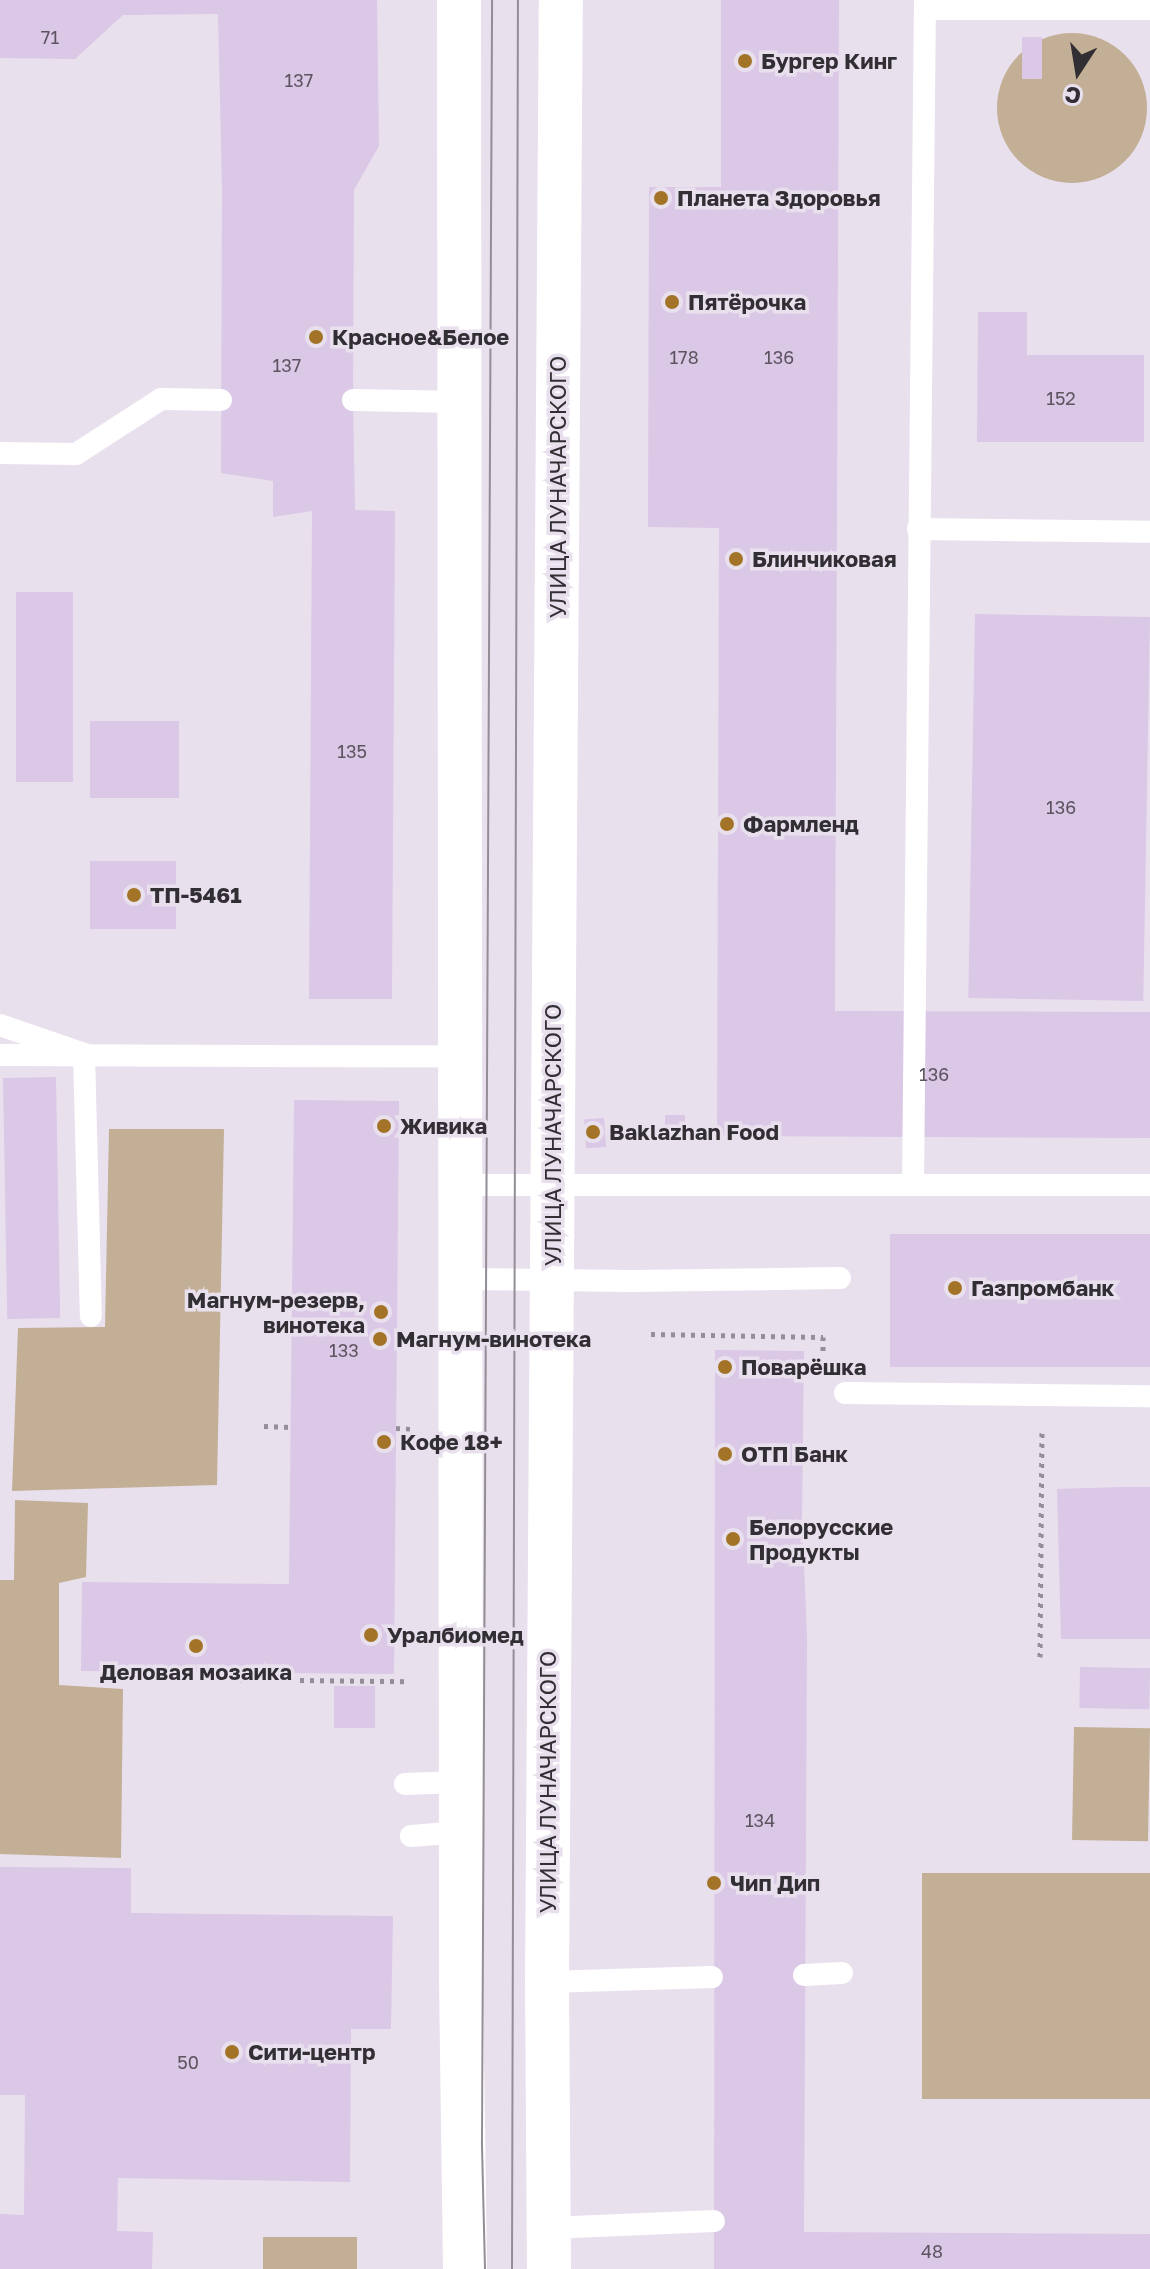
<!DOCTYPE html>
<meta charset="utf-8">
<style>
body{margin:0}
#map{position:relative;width:1150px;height:2269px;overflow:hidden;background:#e9e0ee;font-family:"Golos Text",sans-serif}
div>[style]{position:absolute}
.green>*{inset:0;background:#c2af96;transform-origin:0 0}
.round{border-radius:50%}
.building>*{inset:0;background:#dbc7e6;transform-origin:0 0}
.path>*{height:5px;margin-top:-2.5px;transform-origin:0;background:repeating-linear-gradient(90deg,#948e98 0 4px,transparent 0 10px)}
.lane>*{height:22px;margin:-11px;padding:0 11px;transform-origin:11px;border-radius:11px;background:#fff}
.secondary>*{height:44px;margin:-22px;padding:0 22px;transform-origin:22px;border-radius:22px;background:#fff}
.tram>*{height:2px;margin:-1px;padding:0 1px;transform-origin:1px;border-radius:1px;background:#938d96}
.dots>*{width:22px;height:22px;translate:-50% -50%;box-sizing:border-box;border:4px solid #e9e0ee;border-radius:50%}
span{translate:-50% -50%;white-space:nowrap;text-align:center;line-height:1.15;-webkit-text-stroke:7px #e9e0ee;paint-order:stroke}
.number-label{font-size:18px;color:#5c5560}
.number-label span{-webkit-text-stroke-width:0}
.poi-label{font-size:22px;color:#322f34;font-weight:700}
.left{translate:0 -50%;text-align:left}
.right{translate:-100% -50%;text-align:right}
.street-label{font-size:22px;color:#322f34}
.north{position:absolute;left:1038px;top:32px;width:80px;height:80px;-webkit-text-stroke:6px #e9e0ee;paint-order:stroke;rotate:192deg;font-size:22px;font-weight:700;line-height:32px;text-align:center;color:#322f34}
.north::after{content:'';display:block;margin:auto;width:28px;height:36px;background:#322f34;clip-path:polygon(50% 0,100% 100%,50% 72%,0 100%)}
</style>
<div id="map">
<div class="green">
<i class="round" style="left:997px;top:33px;width:150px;height:150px"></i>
<i style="clip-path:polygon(109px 1129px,224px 1129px,217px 1485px,12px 1491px,18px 1328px,105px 1327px)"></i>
<i style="clip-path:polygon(15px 1500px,88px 1503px,86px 1577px,59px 1583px,59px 1685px,123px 1689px,121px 1858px,0 1854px,0 1580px,14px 1580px)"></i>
<i style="left:1074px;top:1727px;width:76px;height:113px;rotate:1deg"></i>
<i style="left:922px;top:1873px;width:228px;height:226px"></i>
<i style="left:263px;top:2237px;width:94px;height:32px"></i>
</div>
<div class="building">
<i style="clip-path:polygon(0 0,377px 0,379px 146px,354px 190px,353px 400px,355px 510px,395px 511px,392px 999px,309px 999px,312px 511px,273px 517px,273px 481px,221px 473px,222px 189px,218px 14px,123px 15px,75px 59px,0 58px)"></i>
<i style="clip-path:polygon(721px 0,839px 0,835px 1011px,1150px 1012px,1150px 1138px,717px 1136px,719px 528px,648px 527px,649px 187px,721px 187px)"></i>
<i style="left:1022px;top:37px;width:20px;height:42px"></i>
<i style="clip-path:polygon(978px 312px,1027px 312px,1027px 355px,1144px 355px,1144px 442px,977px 442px)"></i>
<i style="left:16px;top:592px;width:57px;height:190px"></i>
<i style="left:975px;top:614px;width:175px;height:384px;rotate:1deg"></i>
<i style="left:179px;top:721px;width:77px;height:89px;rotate:90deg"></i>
<i style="left:90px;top:861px;width:86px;height:68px"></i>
<i style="left:56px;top:1077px;width:241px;height:53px;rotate:89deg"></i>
<i style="clip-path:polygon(294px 1100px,399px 1101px,394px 1674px,81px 1671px,82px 1582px,289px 1584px)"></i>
<i style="left:665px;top:1115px;width:20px;height:28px"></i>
<i style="left:604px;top:1118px;width:29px;height:20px;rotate:86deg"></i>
<i style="left:1150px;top:1234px;width:133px;height:260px;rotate:90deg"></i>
<i style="clip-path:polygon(715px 1350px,804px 1351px,802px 1519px,807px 1636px,804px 2232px,1150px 2234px,1150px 2269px,714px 2269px)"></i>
<i style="clip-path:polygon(1120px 1487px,1150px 1487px,1150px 1639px,1061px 1639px,1057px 1489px)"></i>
<i style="left:1080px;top:1667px;width:70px;height:41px;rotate:1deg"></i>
<i style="left:334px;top:1686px;width:41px;height:42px"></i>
<i style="clip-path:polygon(0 1867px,131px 1868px,131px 1913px,393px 1916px,391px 2029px,351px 2029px,350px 2182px,118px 2178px,117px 2231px,153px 2232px,152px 2269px,0 2269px,0 2214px,24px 2215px,25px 2095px,0 2095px)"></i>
</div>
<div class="path">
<i style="left:651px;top:1334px;width:172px;rotate:1deg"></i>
<i style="left:823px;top:1337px;width:14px;rotate:90deg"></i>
<i style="left:264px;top:1426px;width:27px;rotate:2deg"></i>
<i style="left:396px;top:1428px;width:14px;rotate:4deg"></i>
<i style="left:1040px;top:1657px;width:229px;rotate:-89.5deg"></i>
<i style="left:200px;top:1679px;width:206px;rotate:0.6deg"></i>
</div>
<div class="lane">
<i style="left:925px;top:9px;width:225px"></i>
<i style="left:353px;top:400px;width:107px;rotate:1.1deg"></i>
<i style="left:0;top:453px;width:76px;rotate:0.8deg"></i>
<i style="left:76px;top:454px;width:101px;rotate:-32.9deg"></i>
<i style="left:161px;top:399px;width:60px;rotate:1deg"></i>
<i style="left:918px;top:529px;width:232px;rotate:0.7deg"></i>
<i style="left:0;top:1025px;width:89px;rotate:19deg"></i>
<i style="left:84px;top:1054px;width:262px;rotate:88.5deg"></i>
<i style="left:0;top:1055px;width:460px;rotate:0.2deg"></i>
<i style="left:913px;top:1184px;width:1184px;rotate:-89.42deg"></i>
<i style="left:460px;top:1185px;width:690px"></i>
<i style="left:460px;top:1279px;width:171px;rotate:0.7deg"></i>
<i style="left:631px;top:1281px;width:209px;rotate:-0.8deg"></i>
<i style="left:845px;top:1393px;width:305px;rotate:0.6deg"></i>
<i style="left:405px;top:1784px;width:56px;rotate:-2deg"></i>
<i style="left:411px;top:1836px;width:50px;rotate:-4.6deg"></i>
<i style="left:804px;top:1975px;width:38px;rotate:-3deg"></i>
<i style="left:547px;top:1982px;width:165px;rotate:-1.7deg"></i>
<i style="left:549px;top:2228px;width:165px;rotate:-2.4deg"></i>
</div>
<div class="secondary">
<i style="left:459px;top:0;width:1981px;rotate:89.94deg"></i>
<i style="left:461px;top:1981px;width:288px;rotate:89.2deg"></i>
<i style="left:549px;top:2269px;width:287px;rotate:-90.4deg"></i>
<i style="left:547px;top:1982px;width:1982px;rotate:-89.6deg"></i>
</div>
<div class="tram">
<i style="left:485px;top:2269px;width:127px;rotate:-91.4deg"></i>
<i style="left:482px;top:2142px;width:2142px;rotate:-89.73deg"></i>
<i style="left:512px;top:2269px;width:2269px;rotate:-89.85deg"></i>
</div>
<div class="dots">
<i style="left:745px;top:61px;background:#a37427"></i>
<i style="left:661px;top:198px;background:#a37427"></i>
<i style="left:672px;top:302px;background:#a37427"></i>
<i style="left:316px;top:337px;background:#a37427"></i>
<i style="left:736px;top:559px;background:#a37427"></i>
<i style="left:727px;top:824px;background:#a37427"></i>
<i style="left:134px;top:895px;background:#a37427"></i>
<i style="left:384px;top:1126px;background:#a37427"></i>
<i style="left:593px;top:1132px;background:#a37427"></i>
<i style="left:955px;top:1288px;background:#a37427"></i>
<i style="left:381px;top:1312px;background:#a37427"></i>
<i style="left:380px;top:1339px;background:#a37427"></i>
<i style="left:725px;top:1367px;background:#a37427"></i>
<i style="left:384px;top:1442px;background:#a37427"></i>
<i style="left:725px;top:1454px;background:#a37427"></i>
<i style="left:733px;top:1539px;background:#a37427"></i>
<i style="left:371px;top:1635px;background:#a37427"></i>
<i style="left:196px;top:1646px;background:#a37427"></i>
<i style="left:714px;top:1883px;background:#a37427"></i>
<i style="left:232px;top:2052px;background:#a37427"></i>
</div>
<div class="number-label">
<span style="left:50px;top:37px">71</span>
<span style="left:299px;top:80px">137</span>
<span style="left:684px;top:357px">178</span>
<span style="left:779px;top:357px">136</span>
<span style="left:287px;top:365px">137</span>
<span style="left:1061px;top:398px">152</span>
<span style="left:352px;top:751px">135</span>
<span style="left:1061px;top:807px">136</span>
<span style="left:934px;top:1074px">136</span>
<span style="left:344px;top:1350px">133</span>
<span style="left:760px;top:1820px">134</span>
<span style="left:188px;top:2062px">50</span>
<span style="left:932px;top:2251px">48</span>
</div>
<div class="poi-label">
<span class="left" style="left:761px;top:61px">Бургер Кинг</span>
<span class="left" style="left:677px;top:198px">Планета Здоровья</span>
<span class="left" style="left:688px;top:302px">Пятёрочка</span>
<span class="left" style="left:332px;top:337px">Красное&amp;Белое</span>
<span class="left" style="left:752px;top:559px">Блинчиковая</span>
<span class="left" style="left:743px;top:824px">Фармленд</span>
<span class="left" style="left:150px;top:895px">ТП-5461</span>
<span class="left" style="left:400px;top:1126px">Живика</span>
<span class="left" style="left:609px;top:1132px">Baklazhan Food</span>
<span class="left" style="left:971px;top:1288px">Газпромбанк</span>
<span class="right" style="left:365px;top:1312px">Магнум-резерв,<br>винотека</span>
<span class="left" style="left:396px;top:1339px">Магнум-винотека</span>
<span class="left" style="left:741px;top:1367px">Поварёшка</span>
<span class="left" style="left:400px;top:1442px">Кофе 18+</span>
<span class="left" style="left:741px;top:1454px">ОТП Банк</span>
<span class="left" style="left:749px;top:1539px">Белорусские<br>Продукты</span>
<span class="left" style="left:387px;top:1635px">Уралбиомед</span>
<span style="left:196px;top:1672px">Деловая мозаика</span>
<span class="left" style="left:730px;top:1883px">Чип Дип</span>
<span class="left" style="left:248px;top:2052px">Сити-центр</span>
</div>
<div class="street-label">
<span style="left:558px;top:487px;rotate:-90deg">УЛИЦА ЛУНАЧАРСКОГО</span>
<span style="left:553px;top:1135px;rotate:-90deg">УЛИЦА ЛУНАЧАРСКОГО</span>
<span style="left:548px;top:1782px;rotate:-90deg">УЛИЦА ЛУНАЧАРСКОГО</span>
</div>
<div class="north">С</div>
</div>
